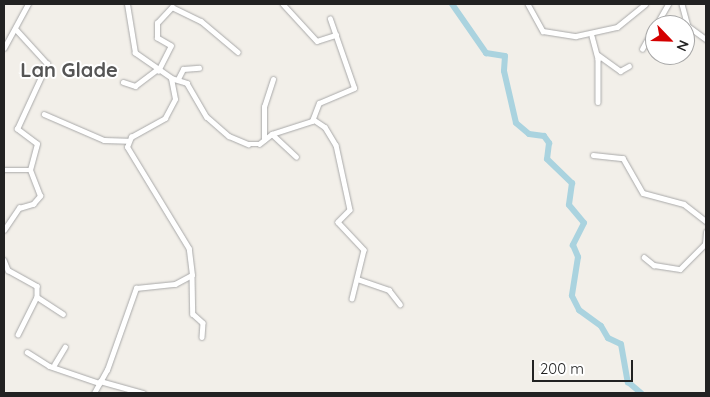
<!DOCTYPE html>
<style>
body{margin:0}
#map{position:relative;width:710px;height:397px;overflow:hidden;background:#f2efe9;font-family:Quicksand,sans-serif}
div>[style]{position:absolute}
.river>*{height:6px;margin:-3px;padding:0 3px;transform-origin:3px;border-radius:3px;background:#aad3df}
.roads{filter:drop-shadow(0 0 1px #a9a9a9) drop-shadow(0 0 1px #a9a9a9)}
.minor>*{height:4.5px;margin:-2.25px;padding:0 2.25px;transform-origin:2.25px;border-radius:2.25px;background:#fff}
span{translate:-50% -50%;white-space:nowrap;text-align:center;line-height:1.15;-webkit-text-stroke:4px #fff;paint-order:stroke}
.quarter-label{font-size:20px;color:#555;font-weight:700}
.frame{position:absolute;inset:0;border:5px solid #222;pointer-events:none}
.north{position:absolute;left:645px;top:15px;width:50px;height:50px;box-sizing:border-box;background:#fff;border:1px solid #a7a7a7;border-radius:50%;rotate:114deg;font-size:14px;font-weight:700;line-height:20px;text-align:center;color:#222}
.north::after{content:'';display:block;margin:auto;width:18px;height:22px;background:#d40000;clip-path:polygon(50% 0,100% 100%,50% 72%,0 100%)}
.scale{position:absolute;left:532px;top:360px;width:101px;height:22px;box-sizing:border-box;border:2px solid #222;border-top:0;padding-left:6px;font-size:15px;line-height:18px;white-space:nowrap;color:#222;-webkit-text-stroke:4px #fff;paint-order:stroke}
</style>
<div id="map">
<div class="river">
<i style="left:452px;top:4px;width:60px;rotate:55.2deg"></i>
<i style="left:486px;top:53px;width:19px;rotate:9deg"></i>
<i style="left:505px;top:56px;width:15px;rotate:94deg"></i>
<i style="left:504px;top:71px;width:53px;rotate:77deg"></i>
<i style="left:516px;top:123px;width:17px;rotate:40deg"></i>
<i style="left:529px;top:134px;width:15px;rotate:8deg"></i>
<i style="left:544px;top:136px;width:9px;rotate:54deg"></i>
<i style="left:549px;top:143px;width:16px;rotate:97deg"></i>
<i style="left:547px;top:159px;width:35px;rotate:44deg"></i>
<i style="left:572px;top:183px;width:22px;rotate:98deg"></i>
<i style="left:569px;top:205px;width:23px;rotate:50deg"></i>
<i style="left:584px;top:223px;width:25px;rotate:117deg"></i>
<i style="left:573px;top:245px;width:13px;rotate:67deg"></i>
<i style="left:578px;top:257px;width:39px;rotate:99deg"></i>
<i style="left:572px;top:296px;width:16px;rotate:63deg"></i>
<i style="left:579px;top:310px;width:27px;rotate:36deg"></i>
<i style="left:601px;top:326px;width:14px;rotate:60deg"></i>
<i style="left:608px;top:338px;width:14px;rotate:25deg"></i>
<i style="left:621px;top:344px;width:39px;rotate:80deg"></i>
<i style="left:628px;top:382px;width:17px;rotate:40deg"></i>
</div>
<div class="roads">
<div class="minor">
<i style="left:283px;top:4px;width:50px;rotate:47.4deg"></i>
<i style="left:317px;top:41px;width:20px;rotate:-18deg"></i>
<i style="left:528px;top:4px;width:31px;rotate:61deg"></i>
<i style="left:543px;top:31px;width:33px;rotate:9deg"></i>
<i style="left:576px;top:36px;width:42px;rotate:-12.4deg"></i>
<i style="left:617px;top:27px;width:36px;rotate:-39deg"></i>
<i style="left:682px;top:4px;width:23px;rotate:75deg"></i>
<i style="left:688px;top:26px;width:22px;rotate:36deg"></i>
<i style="left:656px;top:25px;width:24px;rotate:-60deg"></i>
<i style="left:592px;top:36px;width:24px;rotate:75deg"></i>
<i style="left:598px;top:59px;width:43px;rotate:90deg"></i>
<i style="left:4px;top:48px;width:50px;rotate:-61.4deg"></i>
<i style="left:642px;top:49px;width:26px;rotate:-61deg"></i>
<i style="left:597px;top:54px;width:29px;rotate:36deg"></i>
<i style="left:620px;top:71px;width:10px;rotate:-29deg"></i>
<i style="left:158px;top:71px;width:28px;rotate:-63deg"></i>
<i style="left:171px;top:46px;width:16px;rotate:-150deg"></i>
<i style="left:157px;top:38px;width:15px;rotate:-90deg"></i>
<i style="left:157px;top:23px;width:22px;rotate:-47deg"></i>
<i style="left:172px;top:7px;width:32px;rotate:26deg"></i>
<i style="left:201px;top:21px;width:48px;rotate:40deg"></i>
<i style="left:171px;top:78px;width:17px;rotate:17deg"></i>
<i style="left:187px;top:83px;width:39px;rotate:60deg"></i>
<i style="left:207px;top:117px;width:29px;rotate:41deg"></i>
<i style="left:229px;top:136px;width:21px;rotate:23deg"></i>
<i style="left:248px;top:144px;width:11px"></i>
<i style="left:259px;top:144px;width:16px;rotate:-38deg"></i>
<i style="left:272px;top:134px;width:42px;rotate:-18deg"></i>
<i style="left:312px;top:121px;width:19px;rotate:-69deg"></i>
<i style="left:319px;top:103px;width:38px;rotate:-23deg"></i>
<i style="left:354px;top:88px;width:73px;rotate:-109.2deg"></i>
<i style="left:178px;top:79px;width:11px;rotate:-63deg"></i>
<i style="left:183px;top:69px;width:16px;rotate:-4deg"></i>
<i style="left:123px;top:82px;width:13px;rotate:18deg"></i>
<i style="left:135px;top:86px;width:26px;rotate:-37deg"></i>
<i style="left:44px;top:114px;width:65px;rotate:23.4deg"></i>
<i style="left:104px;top:140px;width:23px;rotate:2deg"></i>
<i style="left:313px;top:119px;width:14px;rotate:34deg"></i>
<i style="left:325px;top:127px;width:21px;rotate:59deg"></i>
<i style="left:336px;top:145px;width:66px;rotate:77.8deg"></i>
<i style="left:350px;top:210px;width:17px;rotate:135deg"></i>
<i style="left:338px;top:222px;width:38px;rotate:47deg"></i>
<i style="left:364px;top:250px;width:50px;rotate:103.8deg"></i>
<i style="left:272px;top:134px;width:33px;rotate:43deg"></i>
<i style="left:264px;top:140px;width:33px;rotate:-90deg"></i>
<i style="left:264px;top:107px;width:29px;rotate:-72deg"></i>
<i style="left:593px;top:155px;width:30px;rotate:6deg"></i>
<i style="left:623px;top:158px;width:40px;rotate:60.3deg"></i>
<i style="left:643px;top:193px;width:42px;rotate:15deg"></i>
<i style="left:684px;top:204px;width:28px;rotate:38deg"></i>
<i style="left:4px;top:170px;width:26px"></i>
<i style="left:4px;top:230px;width:27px;rotate:-56deg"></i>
<i style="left:19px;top:208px;width:15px;rotate:-16deg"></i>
<i style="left:33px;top:204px;width:11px;rotate:-49deg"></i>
<i style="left:40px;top:196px;width:28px;rotate:-111deg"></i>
<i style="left:30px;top:170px;width:27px;rotate:-75deg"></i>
<i style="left:37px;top:144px;width:25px;rotate:-143deg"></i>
<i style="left:17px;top:129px;width:72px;rotate:-65.2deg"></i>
<i style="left:47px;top:64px;width:46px;rotate:-132.4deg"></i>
<i style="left:644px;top:257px;width:13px;rotate:39deg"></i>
<i style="left:654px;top:265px;width:26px;rotate:9deg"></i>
<i style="left:680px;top:269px;width:35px;rotate:-45deg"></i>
<i style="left:705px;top:244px;width:12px;rotate:-85deg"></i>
<i style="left:4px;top:260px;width:11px;rotate:68deg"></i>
<i style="left:8px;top:270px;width:33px;rotate:29deg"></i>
<i style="left:37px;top:286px;width:11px;rotate:90deg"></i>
<i style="left:37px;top:297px;width:42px;rotate:116.6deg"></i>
<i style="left:192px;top:275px;width:39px;rotate:89deg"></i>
<i style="left:193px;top:314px;width:13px;rotate:42deg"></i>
<i style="left:203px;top:323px;width:14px;rotate:94deg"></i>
<i style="left:357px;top:279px;width:34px;rotate:19deg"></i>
<i style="left:389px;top:290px;width:18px;rotate:52deg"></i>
<i style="left:37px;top:297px;width:31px;rotate:33deg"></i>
<i style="left:27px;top:352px;width:26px;rotate:32deg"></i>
<i style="left:49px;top:366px;width:53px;rotate:18.8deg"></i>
<i style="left:54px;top:365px;width:21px;rotate:-59deg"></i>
<i style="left:100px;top:381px;width:45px;rotate:15.6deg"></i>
<i style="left:94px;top:393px;width:26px;rotate:-61deg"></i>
<i style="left:107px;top:370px;width:87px;rotate:-70.5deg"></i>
<i style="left:136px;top:288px;width:39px;rotate:-6deg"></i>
<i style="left:175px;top:284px;width:19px;rotate:-28deg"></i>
<i style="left:192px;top:275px;width:26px;rotate:-97deg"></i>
<i style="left:189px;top:249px;width:119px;rotate:-121.3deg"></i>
<i style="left:127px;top:147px;width:11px;rotate:-68deg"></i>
<i style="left:131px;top:137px;width:39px;rotate:-29deg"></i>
<i style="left:165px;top:118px;width:21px;rotate:-62deg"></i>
<i style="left:175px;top:99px;width:21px;rotate:-101deg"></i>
<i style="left:171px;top:78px;width:44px;rotate:-145.2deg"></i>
<i style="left:135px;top:53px;width:50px;rotate:-99.3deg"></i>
</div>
</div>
<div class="quarter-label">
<span style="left:69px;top:69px">Lan Glade</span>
</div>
<div class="frame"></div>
<div class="north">N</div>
<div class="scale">200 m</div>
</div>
